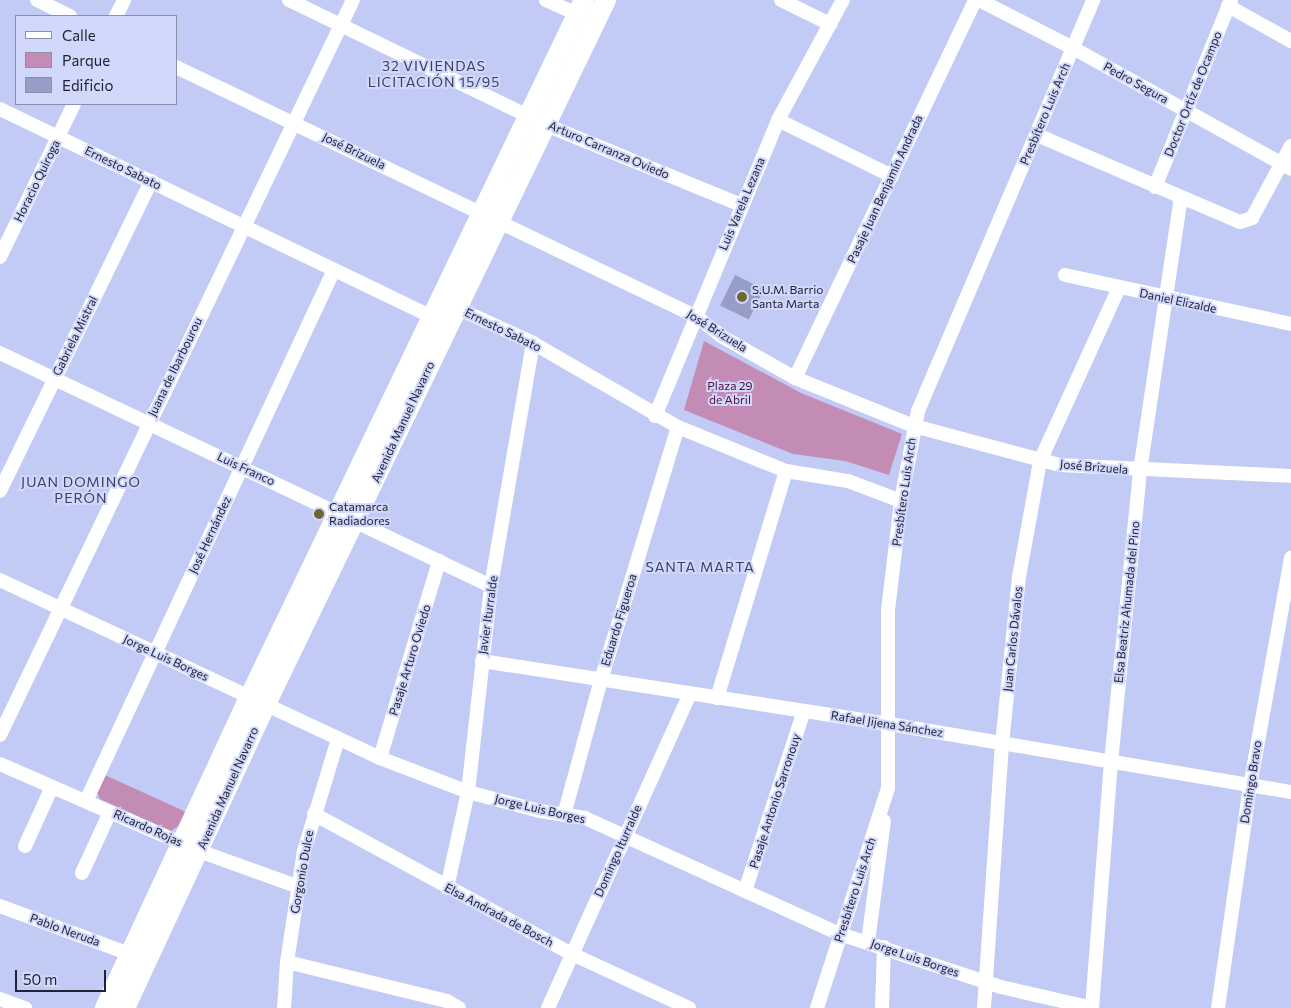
<!DOCTYPE html>
<meta charset="utf-8">
<style>
body{margin:0}
#map{position:relative;width:1291px;height:1008px;overflow:hidden;background:#c2caf6;font-family:Commissioner,sans-serif}
div>[style]{position:absolute}
.green>*{inset:0;background:#c38cb5}
.building>*{inset:0;background:#969ec8;transform-origin:0 0}
.minor>*{height:14px;margin:-7px;padding:0 7px;transform-origin:7px;border-radius:7px;background:#fff}
.secondary>*{height:20px;margin:-10px;padding:0 10px;transform-origin:10px;border-radius:10px;background:#fff}
.dots>*{width:14px;height:14px;translate:-50% -50%;box-sizing:border-box;border:2px solid #d1d8fb;border-radius:50%}
span{translate:-50% -50%;white-space:nowrap;text-align:center;line-height:1.15;-webkit-text-stroke:4px #d1d8fb;paint-order:stroke}
.street-label{font-size:12px;color:#202334}
.poi-label{font-size:12px;color:#202334}
.left{translate:0 -50%;text-align:left}
.park-label{font-size:12px;color:#510a45}
.neighbourhood-label{font-size:14px;color:#393f62;letter-spacing:1px}
.legend{position:absolute;left:15px;top:15px;width:162px;height:90px;box-sizing:border-box;background:#d1d8fb;border:1px solid #8a90ab;margin:0;padding:6px 9px;list-style:none;font-size:15px;color:#202334}
.legend li{display:flex;align-items:center;gap:10px;height:25px}
.legend b{width:25px;border:1px solid #8a90ab}
.scale{position:absolute;left:15px;top:970px;width:91px;height:22px;box-sizing:border-box;border:2px solid #202334;border-top:0;padding-left:6px;font-size:15px;line-height:18px;white-space:nowrap;color:#202334;-webkit-text-stroke:4px #d1d8fb;paint-order:stroke}
</style>
<div id="map">
<div class="green">
<i style="clip-path:polygon(704px 341px,801px 393px,902px 434px,889px 475px,845px 461px,793px 454px,684px 410px)"></i>
<i style="clip-path:polygon(105px 775px,186px 812px,180px 825px,171px 831px,100px 799px,97px 792px)"></i>
</div>
<div class="building">
<i style="left:735px;top:275px;width:32px;height:34px;rotate:26deg"></i>
</div>
<div class="minor">
<i style="left:37px;top:0;width:37px;rotate:26deg"></i>
<i style="left:289px;top:0;width:286px;rotate:25.9deg"></i>
<i style="left:546px;top:125px;width:211px;rotate:22.3deg"></i>
<i style="left:546px;top:0;width:34px;rotate:24deg"></i>
<i style="left:781px;top:0;width:55px;rotate:26.1deg"></i>
<i style="left:979px;top:0;width:106px;rotate:27.1deg"></i>
<i style="left:1073px;top:48px;width:249px;rotate:29deg"></i>
<i style="left:1228px;top:6px;width:72px;rotate:29.1deg"></i>
<i style="left:116px;top:16px;width:18px;rotate:-63deg"></i>
<i style="left:176px;top:67px;width:578px;rotate:25.63deg"></i>
<i style="left:697px;top:317px;width:31px;rotate:38deg"></i>
<i style="left:721px;top:336px;width:85px;rotate:29.6deg"></i>
<i style="left:795px;top:378px;width:128px;rotate:22deg"></i>
<i style="left:914px;top:426px;width:151px;rotate:15deg"></i>
<i style="left:1060px;top:465px;width:231px;rotate:2.7deg"></i>
<i style="left:0;top:109px;width:478px;rotate:25.7deg"></i>
<i style="left:431px;top:316px;width:27px;rotate:-17deg"></i>
<i style="left:457px;top:308px;width:84px;rotate:24.7deg"></i>
<i style="left:533px;top:343px;width:168px;rotate:30.1deg"></i>
<i style="left:678px;top:427px;width:117px;rotate:22.2deg"></i>
<i style="left:786px;top:471px;width:63px;rotate:9.2deg"></i>
<i style="left:848px;top:481px;width:57px;rotate:20.7deg"></i>
<i style="left:778px;top:120px;width:127px;rotate:26.2deg"></i>
<i style="left:1037px;top:135px;width:221px;rotate:23.2deg"></i>
<i style="left:1240px;top:222px;width:13px;rotate:-18deg"></i>
<i style="left:1252px;top:218px;width:82px;rotate:-61.6deg"></i>
<i style="left:1155px;top:187px;width:202px;rotate:-67.9deg"></i>
<i style="left:0;top:257px;width:170px;rotate:-64.2deg"></i>
<i style="left:1065px;top:275px;width:231px;rotate:12.2deg"></i>
<i style="left:0;top:353px;width:543px;rotate:25.39deg"></i>
<i style="left:795px;top:378px;width:419px;rotate:-64.5deg"></i>
<i style="left:655px;top:416px;width:321px;rotate:-67.4deg"></i>
<i style="left:778px;top:120px;width:136px;rotate:-61.6deg"></i>
<i style="left:0;top:491px;width:345px;rotate:-64deg"></i>
<i style="left:0;top:580px;width:420px;rotate:25.1deg"></i>
<i style="left:380px;top:758px;width:94px;rotate:21.1deg"></i>
<i style="left:468px;top:792px;width:74px;rotate:14.8deg"></i>
<i style="left:540px;top:811px;width:46px;rotate:8.8deg"></i>
<i style="left:585px;top:818px;width:280px;rotate:24.5deg"></i>
<i style="left:840px;top:934px;width:169px;rotate:18.2deg"></i>
<i style="left:1001px;top:987px;width:93px;rotate:13deg"></i>
<i style="left:1092px;top:1008px;width:247px;rotate:-85.6deg"></i>
<i style="left:1111px;top:762px;width:292px;rotate:-84.3deg"></i>
<i style="left:1140px;top:471px;width:276px;rotate:-81.5deg"></i>
<i style="left:482px;top:661px;width:412px;rotate:8.8deg"></i>
<i style="left:889px;top:724px;width:408px;rotate:9.6deg"></i>
<i style="left:717px;top:698px;width:237px;rotate:-73.1deg"></i>
<i style="left:0;top:735px;width:815px;rotate:-64.35deg"></i>
<i style="left:380px;top:758px;width:206px;rotate:-73.3deg"></i>
<i style="left:0;top:764px;width:217px;rotate:23.6deg"></i>
<i style="left:199px;top:851px;width:106px;rotate:19.8deg"></i>
<i style="left:86px;top:801px;width:586px;rotate:-64.97deg"></i>
<i style="left:314px;top:814px;width:294px;rotate:28.5deg"></i>
<i style="left:572px;top:954px;width:129px;rotate:24.8deg"></i>
<i style="left:564px;top:815px;width:140px;rotate:-74.7deg"></i>
<i style="left:601px;top:680px;width:264px;rotate:-73.1deg"></i>
<i style="left:25px;top:846px;width:65px;rotate:-65.4deg"></i>
<i style="left:82px;top:873px;width:67px;rotate:-65.3deg"></i>
<i style="left:447px;top:888px;width:98px;rotate:-77.7deg"></i>
<i style="left:468px;top:792px;width:207px;rotate:-83.6deg"></i>
<i style="left:491px;top:586px;width:247px;rotate:-80.2deg"></i>
<i style="left:745px;top:891px;width:189px;rotate:-71.9deg"></i>
<i style="left:0;top:906px;width:139px;rotate:20.3deg"></i>
<i style="left:868px;top:942px;width:122px;rotate:-82.5deg"></i>
<i style="left:287px;top:962px;width:165px;rotate:13.7deg"></i>
<i style="left:447px;top:1001px;width:14px;rotate:30deg"></i>
<i style="left:0;top:999px;width:27px;rotate:20deg"></i>
<i style="left:284px;top:1008px;width:46px;rotate:-86.3deg"></i>
<i style="left:287px;top:962px;width:112px;rotate:-81.3deg"></i>
<i style="left:304px;top:851px;width:117px;rotate:-73.1deg"></i>
<i style="left:548px;top:1008px;width:345px;rotate:-65.7deg"></i>
<i style="left:817px;top:1008px;width:231px;rotate:-72.1deg"></i>
<i style="left:888px;top:788px;width:178px;rotate:-90deg"></i>
<i style="left:888px;top:610px;width:110px;rotate:-83.2deg"></i>
<i style="left:901px;top:501px;width:92px;rotate:-79.3deg"></i>
<i style="left:918px;top:411px;width:447px;rotate:-66.9deg"></i>
<i style="left:882px;top:1008px;width:61px;rotate:-88.1deg"></i>
<i style="left:984px;top:1008px;width:265px;rotate:-86.1deg"></i>
<i style="left:1002px;top:744px;width:168px;rotate:-84.2deg"></i>
<i style="left:1019px;top:577px;width:118px;rotate:-79.7deg"></i>
<i style="left:1040px;top:461px;width:190px;rotate:-65.5deg"></i>
<i style="left:1218px;top:1008px;width:224px;rotate:-81.8deg"></i>
<i style="left:1250px;top:786px;width:232px;rotate:-79.8deg"></i>
</div>
<div class="secondary">
<i style="left:105px;top:1008px;width:342px;rotate:-65.1deg"></i>
<i style="left:249px;top:698px;width:774px;rotate:-64.36deg"></i>
<i style="left:125px;top:1008px;width:335px;rotate:-65.1deg"></i>
<i style="left:266px;top:704px;width:782px;rotate:-64.22deg"></i>
</div>
<div class="dots">
<i style="left:742px;top:297px;background:#716532"></i>
<i style="left:319px;top:514px;background:#716532"></i>
</div>
<div class="street-label">
<span style="left:1136px;top:83px;rotate:29deg">Pedro Segura</span>
<span style="left:1193px;top:94px;rotate:-68deg">Doctor Ortíz de Ocampo</span>
<span style="left:1045px;top:114px;rotate:-67deg">Presbítero Luis Arch</span>
<span style="left:609px;top:150px;rotate:23deg">Arturo Carranza Oviedo</span>
<span style="left:354px;top:151px;rotate:26deg">José Brizuela</span>
<span style="left:123px;top:168px;rotate:26deg">Ernesto Sabato</span>
<span style="left:37px;top:181px;rotate:-64deg">Horacio Quiroga</span>
<span style="left:885px;top:189px;rotate:-65deg">Pasaje Juan Benjamín Andrada</span>
<span style="left:742px;top:204px;rotate:-67deg">Luis Varela Lezana</span>
<span style="left:1178px;top:301px;rotate:12deg">Daniel Elizalde</span>
<span style="left:503px;top:330px;rotate:26deg">Ernesto Sabato</span>
<span style="left:717px;top:331px;rotate:32deg">José Brizuela</span>
<span style="left:75px;top:336px;rotate:-64deg">Gabriela Mistral</span>
<span style="left:175px;top:367px;rotate:-64deg">Juana de Ibarbourou</span>
<span style="left:403px;top:422px;rotate:-65deg">Avenida Manuel Navarro</span>
<span style="left:1094px;top:467px;rotate:5deg">José Brizuela</span>
<span style="left:246px;top:469px;rotate:25deg">Luis Franco</span>
<span style="left:904px;top:492px;rotate:-82deg">Presbítero Luis Arch</span>
<span style="left:210px;top:535px;rotate:-65deg">José Hernández</span>
<span style="left:1127px;top:602px;rotate:-84deg">Elsa Beatriz Ahumada del Pino</span>
<span style="left:488px;top:615px;rotate:-82deg">Javier Iturralde</span>
<span style="left:619px;top:620px;rotate:-73deg">Eduardo Figueroa</span>
<span style="left:1013px;top:639px;rotate:-84deg">Juan Carlos Dávalos</span>
<span style="left:166px;top:658px;rotate:25deg">Jorge Luis Borges</span>
<span style="left:410px;top:660px;rotate:-73deg">Pasaje Arturo Oviedo</span>
<span style="left:887px;top:724px;rotate:9deg">Rafael Jijena Sánchez</span>
<span style="left:1251px;top:782px;rotate:-81deg">Domingo Bravo</span>
<span style="left:228px;top:788px;rotate:-66deg">Avenida Manuel Navarro</span>
<span style="left:775px;top:801px;rotate:-72deg">Pasaje Antonio Sarronouy</span>
<span style="left:540px;top:809px;rotate:13deg">Jorge Luis Borges</span>
<span style="left:148px;top:828px;rotate:24deg">Ricardo Rojas</span>
<span style="left:618px;top:851px;rotate:-66deg">Domingo Iturralde</span>
<span style="left:302px;top:872px;rotate:-80deg">Gorgonio Dulce</span>
<span style="left:855px;top:890px;rotate:-72deg">Presbítero Luis Arch</span>
<span style="left:499px;top:915px;rotate:28deg">Elsa Andrada de Bosch</span>
<span style="left:65px;top:930px;rotate:20deg">Pablo Neruda</span>
<span style="left:915px;top:958px;rotate:19deg">Jorge Luis Borges</span>
</div>
<div class="poi-label">
<span class="left" style="left:752px;top:297px">S.U.M. Barrio<br>Santa Marta</span>
<span class="left" style="left:329px;top:514px">Catamarca<br>Radiadores</span>
</div>
<div class="park-label">
<span style="left:730px;top:393px">Plaza 29<br>de Abril</span>
</div>
<div class="neighbourhood-label">
<span style="left:434px;top:74px">32 VIVIENDAS<br>LICITACIÓN 15/95</span>
<span style="left:81px;top:490px">JUAN DOMINGO<br>PERÓN</span>
<span style="left:700px;top:567px">SANTA MARTA</span>
</div>
<ul class="legend">
<li><b style="height:6px;background:#fff"></b>Calle</li>
<li><b style="height:14px;background:#c38cb5"></b>Parque</li>
<li><b style="height:14px;background:#969ec8"></b>Edificio</li>
</ul>
<div class="scale">50 m</div>
</div>
